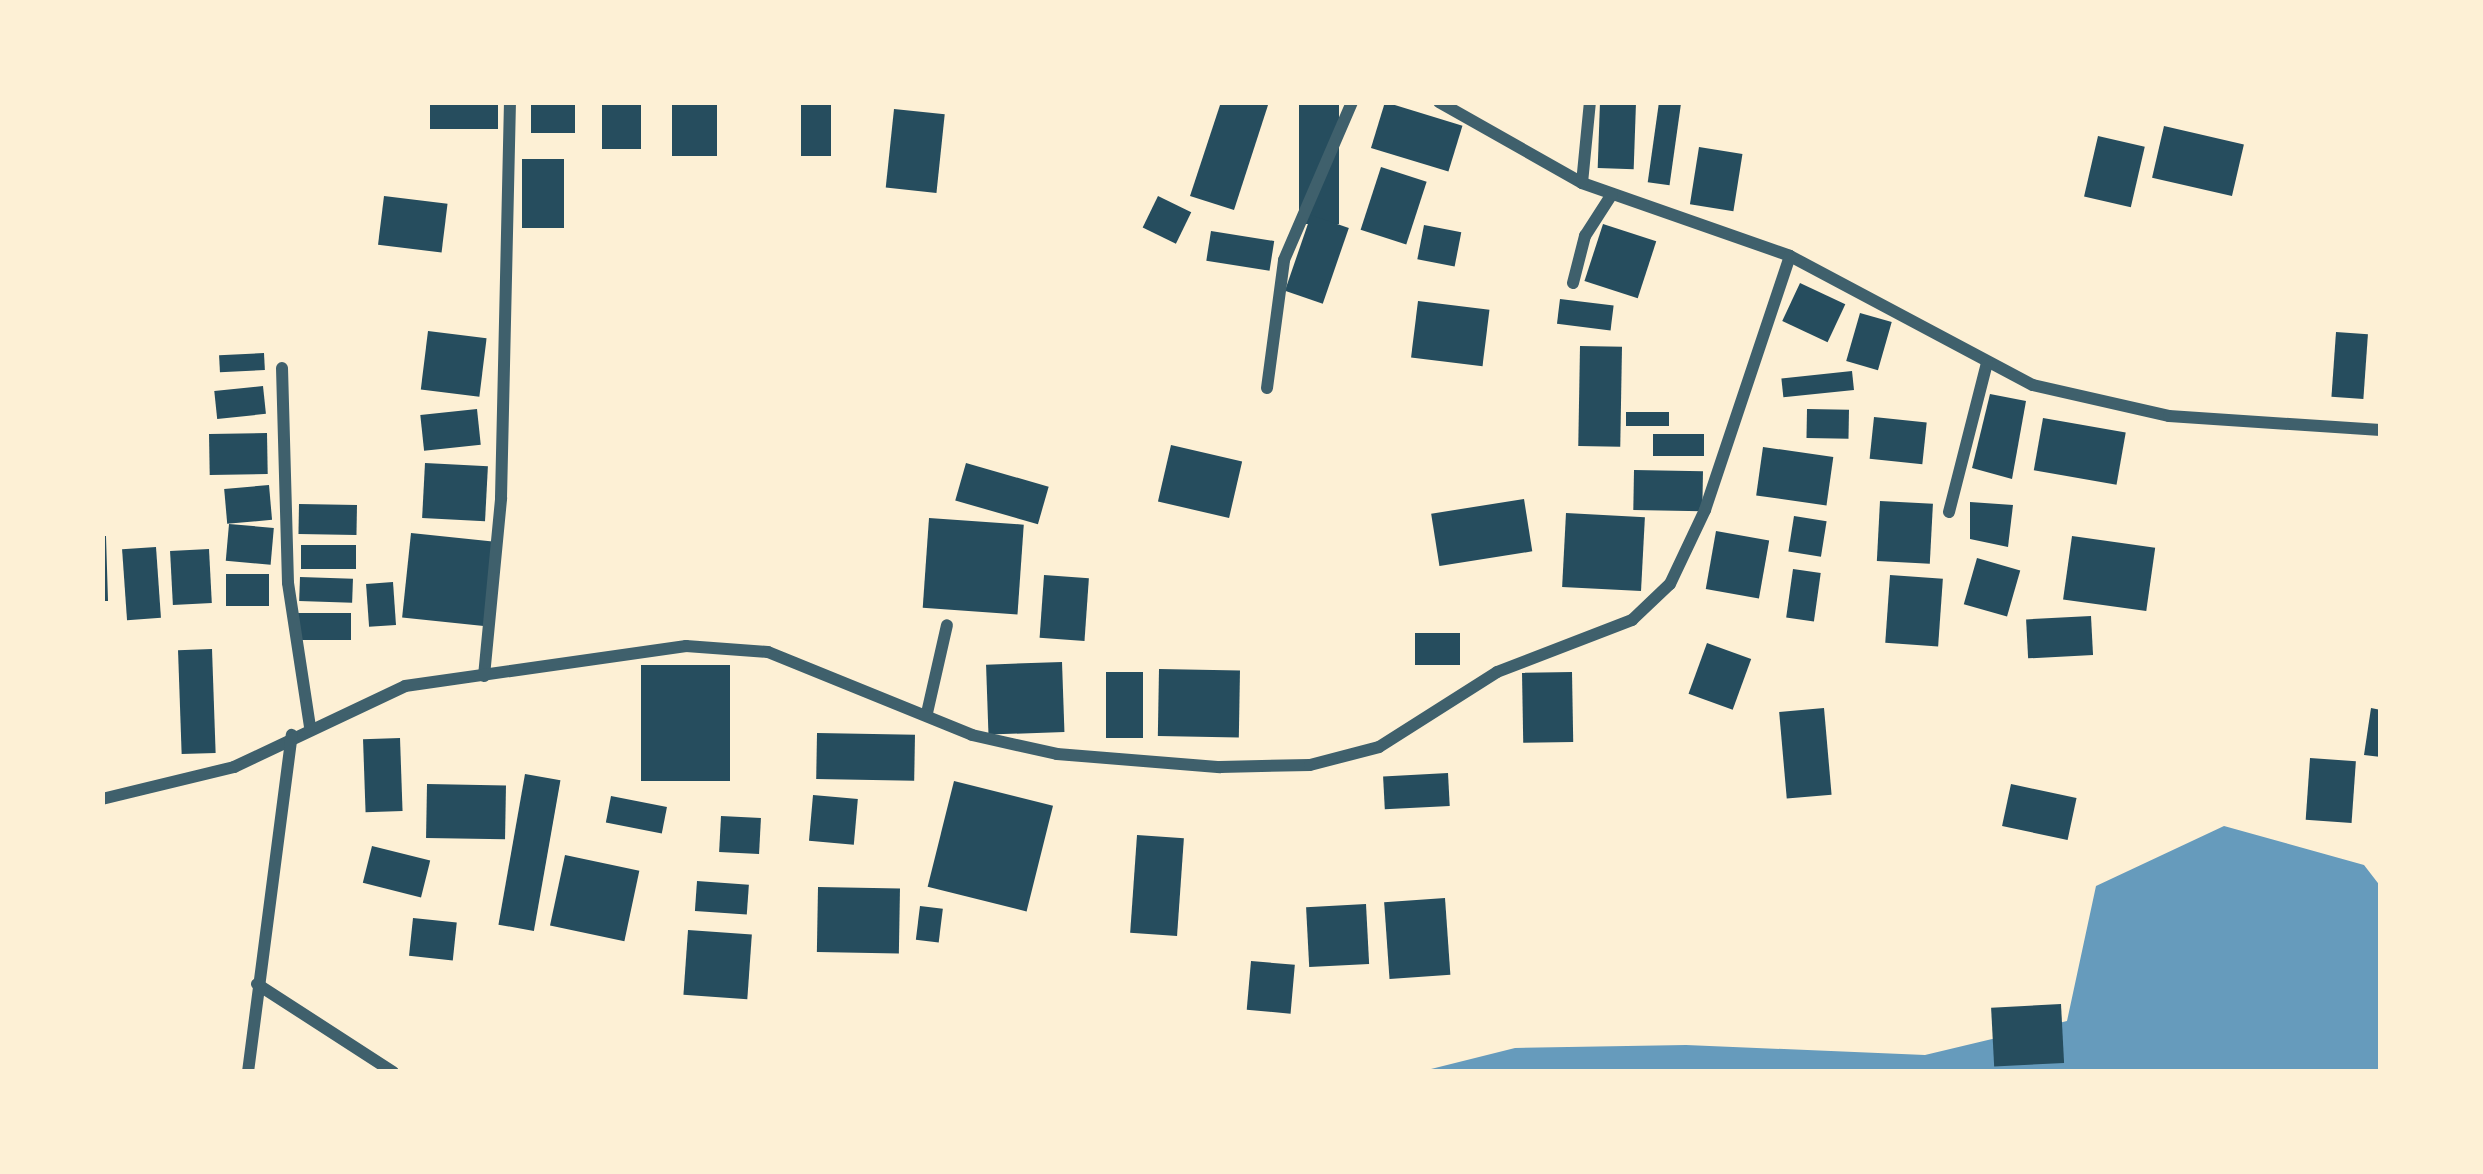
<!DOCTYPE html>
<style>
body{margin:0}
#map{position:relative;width:2483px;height:1174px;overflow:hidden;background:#fdf0d5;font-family:"Source Sans 3",sans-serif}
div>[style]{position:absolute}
.water>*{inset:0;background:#669bbc}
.building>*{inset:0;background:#264d5e;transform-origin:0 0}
.minor>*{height:12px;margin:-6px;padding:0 6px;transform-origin:6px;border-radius:6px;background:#3f606c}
span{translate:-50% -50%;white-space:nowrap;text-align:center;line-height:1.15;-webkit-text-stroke:10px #fdf0d5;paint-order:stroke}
.frame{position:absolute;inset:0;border:105px solid #fdf0d5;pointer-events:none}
</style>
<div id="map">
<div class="water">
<i style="clip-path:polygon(2224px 826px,2364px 865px,2381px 887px,2381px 1072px,1419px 1072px,1515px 1048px,1686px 1045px,1925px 1055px,2067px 1021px,2096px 886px)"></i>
</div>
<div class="building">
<i style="left:430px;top:102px;width:68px;height:27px"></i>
<i style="left:531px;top:102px;width:44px;height:31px"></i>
<i style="left:602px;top:102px;width:39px;height:47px"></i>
<i style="left:672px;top:102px;width:45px;height:54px"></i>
<i style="left:801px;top:102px;width:30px;height:54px"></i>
<i style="clip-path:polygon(1221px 102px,1269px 102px,1234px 210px,1190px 196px)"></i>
<i style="left:1299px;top:102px;width:40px;height:122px"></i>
<i style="left:1385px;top:102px;width:81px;height:48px;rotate:17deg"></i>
<i style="left:1600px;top:102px;width:36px;height:66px;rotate:2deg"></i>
<i style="left:1659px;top:102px;width:22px;height:81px;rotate:8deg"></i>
<i style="left:894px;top:109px;width:51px;height:79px;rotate:6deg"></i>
<i style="left:2164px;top:126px;width:82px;height:53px;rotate:13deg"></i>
<i style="left:2098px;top:136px;width:48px;height:62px;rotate:13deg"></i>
<i style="left:1699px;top:147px;width:44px;height:58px;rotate:9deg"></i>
<i style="left:522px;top:159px;width:42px;height:69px"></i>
<i style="left:1381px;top:167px;width:48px;height:66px;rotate:18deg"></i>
<i style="left:384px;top:196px;width:64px;height:49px;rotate:7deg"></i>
<i style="left:1158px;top:196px;width:37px;height:35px;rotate:26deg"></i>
<i style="left:1311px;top:215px;width:40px;height:80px;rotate:19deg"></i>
<i style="left:1603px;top:224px;width:56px;height:60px;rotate:18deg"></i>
<i style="left:1424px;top:225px;width:38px;height:35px;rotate:11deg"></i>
<i style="left:1211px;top:231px;width:64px;height:30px;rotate:9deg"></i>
<i style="left:1800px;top:283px;width:50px;height:42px;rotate:25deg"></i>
<i style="left:1560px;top:299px;width:54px;height:25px;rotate:7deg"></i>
<i style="left:1418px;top:301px;width:72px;height:57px;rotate:7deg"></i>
<i style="left:1860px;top:313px;width:33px;height:50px;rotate:16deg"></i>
<i style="left:428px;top:331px;width:59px;height:59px;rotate:7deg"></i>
<i style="left:2336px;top:332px;width:32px;height:65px;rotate:4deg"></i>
<i style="left:1580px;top:346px;width:42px;height:100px;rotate:1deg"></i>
<i style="left:264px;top:353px;width:17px;height:45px;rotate:87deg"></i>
<i style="left:1852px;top:371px;width:19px;height:71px;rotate:84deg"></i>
<i style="left:263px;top:386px;width:28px;height:49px;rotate:84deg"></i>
<i style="clip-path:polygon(1990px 394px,2026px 401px,2012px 479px,1972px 468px)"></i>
<i style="left:477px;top:409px;width:36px;height:57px;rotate:84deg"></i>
<i style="left:1807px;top:409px;width:42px;height:29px;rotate:1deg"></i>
<i style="left:1626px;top:412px;width:43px;height:14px"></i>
<i style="left:1874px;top:417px;width:53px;height:42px;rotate:6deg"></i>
<i style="left:2043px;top:418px;width:84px;height:53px;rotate:10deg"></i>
<i style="left:267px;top:433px;width:41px;height:58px;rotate:89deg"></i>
<i style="left:1704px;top:434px;width:22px;height:51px;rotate:90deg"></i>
<i style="left:1171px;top:445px;width:73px;height:58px;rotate:13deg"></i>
<i style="left:1763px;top:447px;width:71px;height:49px;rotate:8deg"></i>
<i style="left:425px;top:463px;width:63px;height:55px;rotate:3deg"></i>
<i style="left:966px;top:463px;width:86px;height:39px;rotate:16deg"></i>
<i style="left:1634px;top:470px;width:69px;height:40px;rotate:1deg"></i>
<i style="left:269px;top:485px;width:35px;height:45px;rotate:85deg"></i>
<i style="left:1524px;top:499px;width:53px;height:94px;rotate:81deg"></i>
<i style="left:1880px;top:501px;width:53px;height:60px;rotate:3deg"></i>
<i style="clip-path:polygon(1970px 502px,2013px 505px,2008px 547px,1970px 539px)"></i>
<i style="left:299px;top:504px;width:58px;height:30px;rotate:1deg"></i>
<i style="left:1566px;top:513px;width:79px;height:74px;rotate:3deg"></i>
<i style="left:1794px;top:516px;width:33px;height:36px;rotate:9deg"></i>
<i style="left:929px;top:518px;width:95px;height:90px;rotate:4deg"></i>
<i style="left:229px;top:524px;width:45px;height:37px;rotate:5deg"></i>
<i style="left:1716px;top:531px;width:54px;height:59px;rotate:10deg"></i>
<i style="left:411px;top:533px;width:82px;height:85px;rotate:6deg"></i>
<i style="clip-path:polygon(102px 536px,106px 536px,108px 601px,102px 601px)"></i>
<i style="left:2072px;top:536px;width:84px;height:64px;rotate:8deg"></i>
<i style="left:301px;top:545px;width:55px;height:24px"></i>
<i style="left:156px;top:547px;width:71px;height:34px;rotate:86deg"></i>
<i style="left:209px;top:549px;width:54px;height:39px;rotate:87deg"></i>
<i style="left:1977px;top:558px;width:45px;height:48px;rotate:16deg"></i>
<i style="left:1793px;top:569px;width:28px;height:49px;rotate:8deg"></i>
<i style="left:226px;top:574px;width:43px;height:32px"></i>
<i style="left:1044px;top:575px;width:45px;height:63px;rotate:4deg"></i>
<i style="left:1890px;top:575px;width:53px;height:68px;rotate:4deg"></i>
<i style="left:300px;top:577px;width:53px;height:24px;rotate:2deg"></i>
<i style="left:393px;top:582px;width:43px;height:27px;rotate:86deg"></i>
<i style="left:298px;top:613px;width:53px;height:27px"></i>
<i style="left:2091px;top:616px;width:39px;height:65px;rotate:87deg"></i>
<i style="left:1460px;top:633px;width:32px;height:45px;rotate:90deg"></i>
<i style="left:1707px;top:643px;width:47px;height:54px;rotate:20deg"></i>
<i style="left:212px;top:649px;width:104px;height:34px;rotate:88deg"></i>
<i style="left:1062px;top:662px;width:70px;height:76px;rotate:88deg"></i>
<i style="left:641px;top:665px;width:89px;height:116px"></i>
<i style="left:1159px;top:669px;width:81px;height:67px;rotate:1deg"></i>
<i style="left:1106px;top:672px;width:37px;height:66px"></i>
<i style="left:1572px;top:672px;width:70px;height:50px;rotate:89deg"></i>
<i style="left:1824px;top:708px;width:87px;height:45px;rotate:85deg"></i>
<i style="clip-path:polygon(2371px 708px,2381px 710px,2381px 757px,2364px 755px)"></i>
<i style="left:817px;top:733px;width:98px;height:46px;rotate:1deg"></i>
<i style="left:400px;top:738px;width:73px;height:37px;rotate:88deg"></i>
<i style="left:2310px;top:758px;width:46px;height:62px;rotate:4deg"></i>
<i style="left:1448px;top:773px;width:33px;height:65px;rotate:87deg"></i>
<i style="left:525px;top:774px;width:36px;height:153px;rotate:10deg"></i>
<i style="left:954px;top:781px;width:102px;height:109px;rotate:14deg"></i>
<i style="left:427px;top:784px;width:79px;height:54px;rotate:1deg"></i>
<i style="left:2011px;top:784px;width:67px;height:43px;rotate:12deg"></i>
<i style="left:813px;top:795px;width:45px;height:46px;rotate:5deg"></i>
<i style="left:611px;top:796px;width:57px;height:27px;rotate:11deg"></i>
<i style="left:721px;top:816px;width:40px;height:36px;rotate:3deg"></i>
<i style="left:1137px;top:835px;width:47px;height:98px;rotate:4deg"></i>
<i style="left:372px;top:846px;width:60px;height:38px;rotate:14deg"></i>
<i style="left:565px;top:855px;width:76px;height:72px;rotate:12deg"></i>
<i style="left:697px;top:881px;width:52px;height:30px;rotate:4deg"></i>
<i style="left:818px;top:887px;width:82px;height:65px;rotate:1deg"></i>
<i style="left:1445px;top:898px;width:77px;height:61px;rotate:86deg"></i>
<i style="left:1366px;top:904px;width:60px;height:60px;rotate:87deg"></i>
<i style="left:920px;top:906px;width:23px;height:34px;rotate:7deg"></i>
<i style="left:413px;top:918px;width:44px;height:38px;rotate:6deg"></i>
<i style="left:688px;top:930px;width:64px;height:65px;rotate:4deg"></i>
<i style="left:1251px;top:961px;width:44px;height:49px;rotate:5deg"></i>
<i style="left:2061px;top:1004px;width:59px;height:70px;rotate:87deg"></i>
</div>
<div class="minor">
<i style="left:1439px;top:102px;width:164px;rotate:29.5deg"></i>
<i style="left:1582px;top:183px;width:220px;rotate:19.3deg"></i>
<i style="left:1790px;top:256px;width:275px;rotate:28deg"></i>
<i style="left:2033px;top:385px;width:139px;rotate:12.8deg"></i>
<i style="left:2169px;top:416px;width:212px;rotate:3.8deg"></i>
<i style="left:1582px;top:183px;width:81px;rotate:-84.4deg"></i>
<i style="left:1573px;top:283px;width:49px;rotate:-75.7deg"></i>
<i style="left:1585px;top:236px;width:50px;rotate:-57.3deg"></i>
<i style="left:282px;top:368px;width:215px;rotate:88.4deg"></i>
<i style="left:288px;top:583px;width:145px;rotate:81.3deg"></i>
<i style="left:1267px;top:388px;width:129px;rotate:-82.4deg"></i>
<i style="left:1284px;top:260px;width:172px;rotate:-66.7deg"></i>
<i style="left:1949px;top:512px;width:154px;rotate:-75.7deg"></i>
<i style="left:484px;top:676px;width:179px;rotate:-84.5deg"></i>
<i style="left:501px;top:498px;width:396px;rotate:-88.7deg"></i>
<i style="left:927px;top:713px;width:90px;rotate:-77.2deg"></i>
<i style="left:102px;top:799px;width:136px;rotate:-13.6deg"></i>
<i style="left:234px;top:767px;width:189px;rotate:-25.3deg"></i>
<i style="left:405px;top:686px;width:284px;rotate:-8.1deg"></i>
<i style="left:686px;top:646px;width:82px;rotate:4.2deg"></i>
<i style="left:768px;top:652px;width:220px;rotate:22.1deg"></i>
<i style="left:972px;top:735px;width:87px;rotate:12.6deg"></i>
<i style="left:1057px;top:754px;width:164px;rotate:4.6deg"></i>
<i style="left:1220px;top:767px;width:90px;rotate:-1.3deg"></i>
<i style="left:1310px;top:765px;width:71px;rotate:-14.6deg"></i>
<i style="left:1379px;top:747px;width:140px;rotate:-32.4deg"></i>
<i style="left:1497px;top:672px;width:145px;rotate:-21.1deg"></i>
<i style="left:1632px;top:620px;width:52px;rotate:-43.5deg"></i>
<i style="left:1670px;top:584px;width:82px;rotate:-64.7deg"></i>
<i style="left:1705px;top:510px;width:268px;rotate:-71.5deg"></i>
<i style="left:257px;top:984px;width:162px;rotate:32.9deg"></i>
<i style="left:248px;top:1072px;width:340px;rotate:-82.6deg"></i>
</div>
<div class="frame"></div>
</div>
